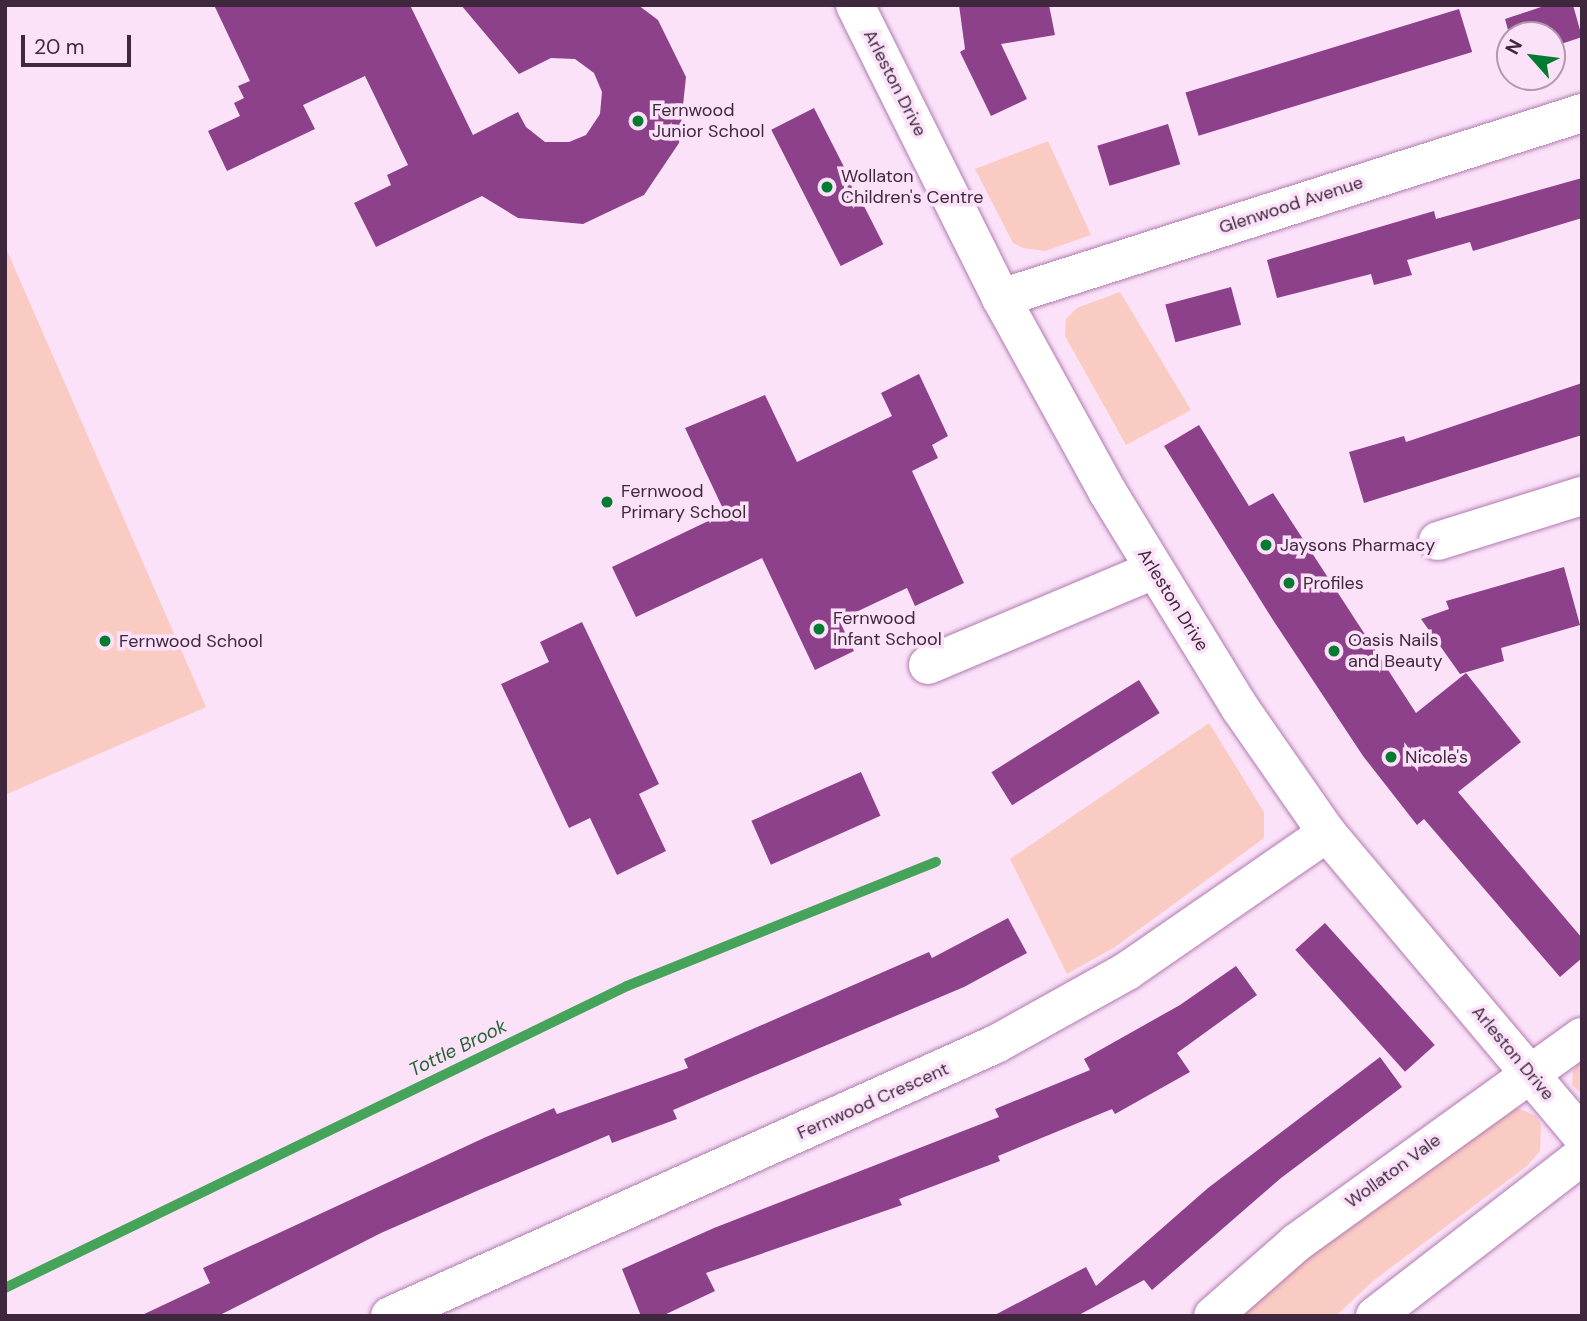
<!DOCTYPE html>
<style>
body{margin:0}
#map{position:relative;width:1587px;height:1321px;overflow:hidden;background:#fbe2f9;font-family:"DM Sans",sans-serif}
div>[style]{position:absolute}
.green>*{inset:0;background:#facbc3}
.stream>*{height:10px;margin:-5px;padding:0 5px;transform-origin:5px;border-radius:5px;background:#45a45a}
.building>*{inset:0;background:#8d418b;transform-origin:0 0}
.roads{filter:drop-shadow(0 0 2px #b27aaf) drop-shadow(0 0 2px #b27aaf)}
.minor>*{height:38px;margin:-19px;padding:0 19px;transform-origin:19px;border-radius:19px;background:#fff}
.dots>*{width:19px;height:19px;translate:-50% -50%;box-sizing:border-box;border:4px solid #fbe2f9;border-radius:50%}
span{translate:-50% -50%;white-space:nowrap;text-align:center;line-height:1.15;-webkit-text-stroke:7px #fbe2f9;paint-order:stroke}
.street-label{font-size:18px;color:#3f283e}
.poi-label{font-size:18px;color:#3f283e}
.left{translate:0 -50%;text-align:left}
.water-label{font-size:19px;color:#246433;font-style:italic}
.frame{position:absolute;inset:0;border:7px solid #3f283e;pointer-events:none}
.north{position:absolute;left:1496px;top:21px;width:70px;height:70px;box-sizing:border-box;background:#fbe2f9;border:2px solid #b098ae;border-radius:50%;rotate:298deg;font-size:19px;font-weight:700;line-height:28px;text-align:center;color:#3f283e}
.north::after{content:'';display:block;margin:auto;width:24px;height:32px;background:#057b31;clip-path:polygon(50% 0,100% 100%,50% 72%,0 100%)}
.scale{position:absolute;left:21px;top:35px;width:110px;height:32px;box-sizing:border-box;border:4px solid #3f283e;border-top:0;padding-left:9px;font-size:21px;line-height:24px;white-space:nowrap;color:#3f283e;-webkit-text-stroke:5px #fbe2f9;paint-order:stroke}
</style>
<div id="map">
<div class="green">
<i style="clip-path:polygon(1048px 141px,1091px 235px,1045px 251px,1023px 248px,1013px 243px,975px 169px)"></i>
<i style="clip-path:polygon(5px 246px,206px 707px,5px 795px)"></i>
<i style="clip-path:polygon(1120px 292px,1191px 410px,1126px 445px,1065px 336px,1066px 319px,1077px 308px)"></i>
<i style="clip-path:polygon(1209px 723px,1264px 812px,1264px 838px,1115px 947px,1067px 974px,1010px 859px)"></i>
<i style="clip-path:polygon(1582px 1059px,1582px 1094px,1572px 1085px,1573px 1071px)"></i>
<i style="clip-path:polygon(1515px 1107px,1536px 1116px,1541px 1125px,1540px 1151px,1527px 1166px,1373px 1281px,1336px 1316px,1240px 1316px,1284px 1276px,1486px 1121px)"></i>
</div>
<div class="stream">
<i style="left:5px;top:1288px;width:691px;rotate:-25.9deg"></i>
<i style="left:627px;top:986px;width:333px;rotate:-21.9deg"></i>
</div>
<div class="building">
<i style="clip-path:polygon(214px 5px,410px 5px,473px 135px,518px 112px,526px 127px,545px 142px,569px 142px,586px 135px,600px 114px,602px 92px,594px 73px,575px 59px,551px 58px,519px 74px,461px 5px,638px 5px,658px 20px,686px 77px,679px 143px,644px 195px,583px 224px,518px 218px,482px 196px,376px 247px,354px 203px,391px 185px,387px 175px,408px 165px,365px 76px,303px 105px,315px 129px,227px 171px,208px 131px,240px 116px,234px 103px,244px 98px,238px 86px,250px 81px)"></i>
<i style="clip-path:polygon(959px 5px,1049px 5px,1055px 35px,1001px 44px,1027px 99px,991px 116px,960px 52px,965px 49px)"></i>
<i style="clip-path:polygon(1547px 5px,1573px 5px,1582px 37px,1552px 47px,1552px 35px,1510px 37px,1505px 19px)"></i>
<i style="left:1459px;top:9px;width:45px;height:286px;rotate:73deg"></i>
<i style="left:814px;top:108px;width:153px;height:48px;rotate:63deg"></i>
<i style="left:1168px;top:124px;width:42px;height:74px;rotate:73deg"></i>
<i style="clip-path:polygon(1582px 178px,1582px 218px,1473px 251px,1470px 242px,1407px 260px,1412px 275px,1374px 285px,1371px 274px,1277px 298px,1267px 260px,1434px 211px,1436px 219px)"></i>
<i style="left:1231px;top:287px;width:39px;height:68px;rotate:75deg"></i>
<i style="clip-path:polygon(919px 374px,948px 436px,932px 445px,938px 458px,912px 471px,964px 583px,915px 606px,907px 588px,839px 620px,854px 651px,815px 670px,762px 558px,636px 617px,612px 567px,725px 513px,685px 428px,765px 395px,797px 462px,892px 416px,881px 393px)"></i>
<i style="clip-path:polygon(1582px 383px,1582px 435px,1364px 503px,1349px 452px,1404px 436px,1406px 442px)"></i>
<i style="clip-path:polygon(1199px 425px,1249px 506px,1273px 493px,1416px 713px,1466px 673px,1521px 742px,1458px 792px,1582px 938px,1582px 958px,1560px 977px,1424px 819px,1417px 825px,1363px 756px,1273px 620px,1164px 446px)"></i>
<i style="clip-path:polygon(1564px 567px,1580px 625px,1501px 648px,1504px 661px,1460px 674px,1421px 619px,1449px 609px,1446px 601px)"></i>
<i style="clip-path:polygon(582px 622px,659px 784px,639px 794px,666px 851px,617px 875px,590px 818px,569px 828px,501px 684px,549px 662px,540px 642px)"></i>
<i style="left:1139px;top:680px;width:39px;height:174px;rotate:58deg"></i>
<i style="left:861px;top:772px;width:48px;height:120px;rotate:66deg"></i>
<i style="clip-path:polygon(1008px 918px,1027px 953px,964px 987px,673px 1110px,677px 1119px,612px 1143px,609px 1135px,479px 1190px,381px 1233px,218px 1316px,140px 1316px,210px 1283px,203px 1268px,486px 1137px,554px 1108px,557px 1114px,688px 1068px,684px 1059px,929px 952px,932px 958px)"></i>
<i style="left:1325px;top:923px;width:164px;height:40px;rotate:48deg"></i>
<i style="clip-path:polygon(1236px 966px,1257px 995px,1177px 1053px,1190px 1072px,1115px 1114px,1112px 1109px,998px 1156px,1000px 1161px,899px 1199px,902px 1205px,706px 1273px,715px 1291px,662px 1316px,641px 1316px,622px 1269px,714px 1228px,999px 1117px,995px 1109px,1090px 1070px,1084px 1059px,1180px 1005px)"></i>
<i style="clip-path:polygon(1380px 1057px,1402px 1087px,1281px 1178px,1152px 1290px,1144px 1280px,1077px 1316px,993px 1316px,1086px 1267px,1096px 1286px,1208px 1188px)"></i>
</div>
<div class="roads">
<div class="minor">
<i style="left:855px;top:5px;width:327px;rotate:63.5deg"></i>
<i style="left:1001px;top:298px;width:220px;rotate:61.2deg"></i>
<i style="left:1107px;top:491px;width:255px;rotate:58.5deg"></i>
<i style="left:1240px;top:708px;width:152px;rotate:55.2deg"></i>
<i style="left:1327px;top:833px;width:396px;rotate:49.9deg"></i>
<i style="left:1001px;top:298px;width:610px;rotate:-17.66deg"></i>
<i style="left:1438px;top:541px;width:151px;rotate:-17.4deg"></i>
<i style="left:928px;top:665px;width:245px;rotate:-22.8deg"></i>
<i style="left:390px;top:1316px;width:664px;rotate:-24.17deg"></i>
<i style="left:996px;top:1044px;width:150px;rotate:-29.1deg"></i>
<i style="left:1127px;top:971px;width:243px;rotate:-34.6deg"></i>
<i style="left:1213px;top:1316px;width:111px;rotate:-41.3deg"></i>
<i style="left:1296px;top:1243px;width:352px;rotate:-35.8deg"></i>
<i style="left:1375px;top:1316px;width:262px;rotate:-37.7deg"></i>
</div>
</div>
<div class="dots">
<i style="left:638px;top:121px;background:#057b31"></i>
<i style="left:827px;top:187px;background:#057b31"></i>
<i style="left:607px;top:502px;background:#057b31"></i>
<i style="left:1266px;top:545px;background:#057b31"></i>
<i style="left:1289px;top:583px;background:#057b31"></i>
<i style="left:819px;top:629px;background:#057b31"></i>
<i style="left:105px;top:641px;background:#057b31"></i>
<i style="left:1334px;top:651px;background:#057b31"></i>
<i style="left:1391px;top:757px;background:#057b31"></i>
</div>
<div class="street-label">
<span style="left:895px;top:83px;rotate:63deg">Arleston Drive</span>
<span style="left:1291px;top:205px;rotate:-18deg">Glenwood Avenue</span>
<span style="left:1173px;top:600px;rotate:58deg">Arleston Drive</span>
<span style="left:1513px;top:1053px;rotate:50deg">Arleston Drive</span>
<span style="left:873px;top:1101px;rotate:-24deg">Fernwood Crescent</span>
<span style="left:1393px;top:1171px;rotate:-36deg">Wollaton Vale</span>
</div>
<div class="poi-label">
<span class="left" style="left:652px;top:121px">Fernwood<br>Junior School</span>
<span class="left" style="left:841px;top:187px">Wollaton<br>Children's Centre</span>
<span class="left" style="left:621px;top:502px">Fernwood<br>Primary School</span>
<span class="left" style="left:1280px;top:545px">Jaysons Pharmacy</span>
<span class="left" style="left:1303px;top:583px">Profiles</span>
<span class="left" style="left:833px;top:629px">Fernwood<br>Infant School</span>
<span class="left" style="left:119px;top:641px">Fernwood School</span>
<span class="left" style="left:1348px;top:651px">Oasis Nails<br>and Beauty</span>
<span class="left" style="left:1405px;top:757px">Nicole's</span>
</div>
<div class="water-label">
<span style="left:458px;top:1048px;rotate:-26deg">Tottle Brook</span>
</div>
<div class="frame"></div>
<div class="north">N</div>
<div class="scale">20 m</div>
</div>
